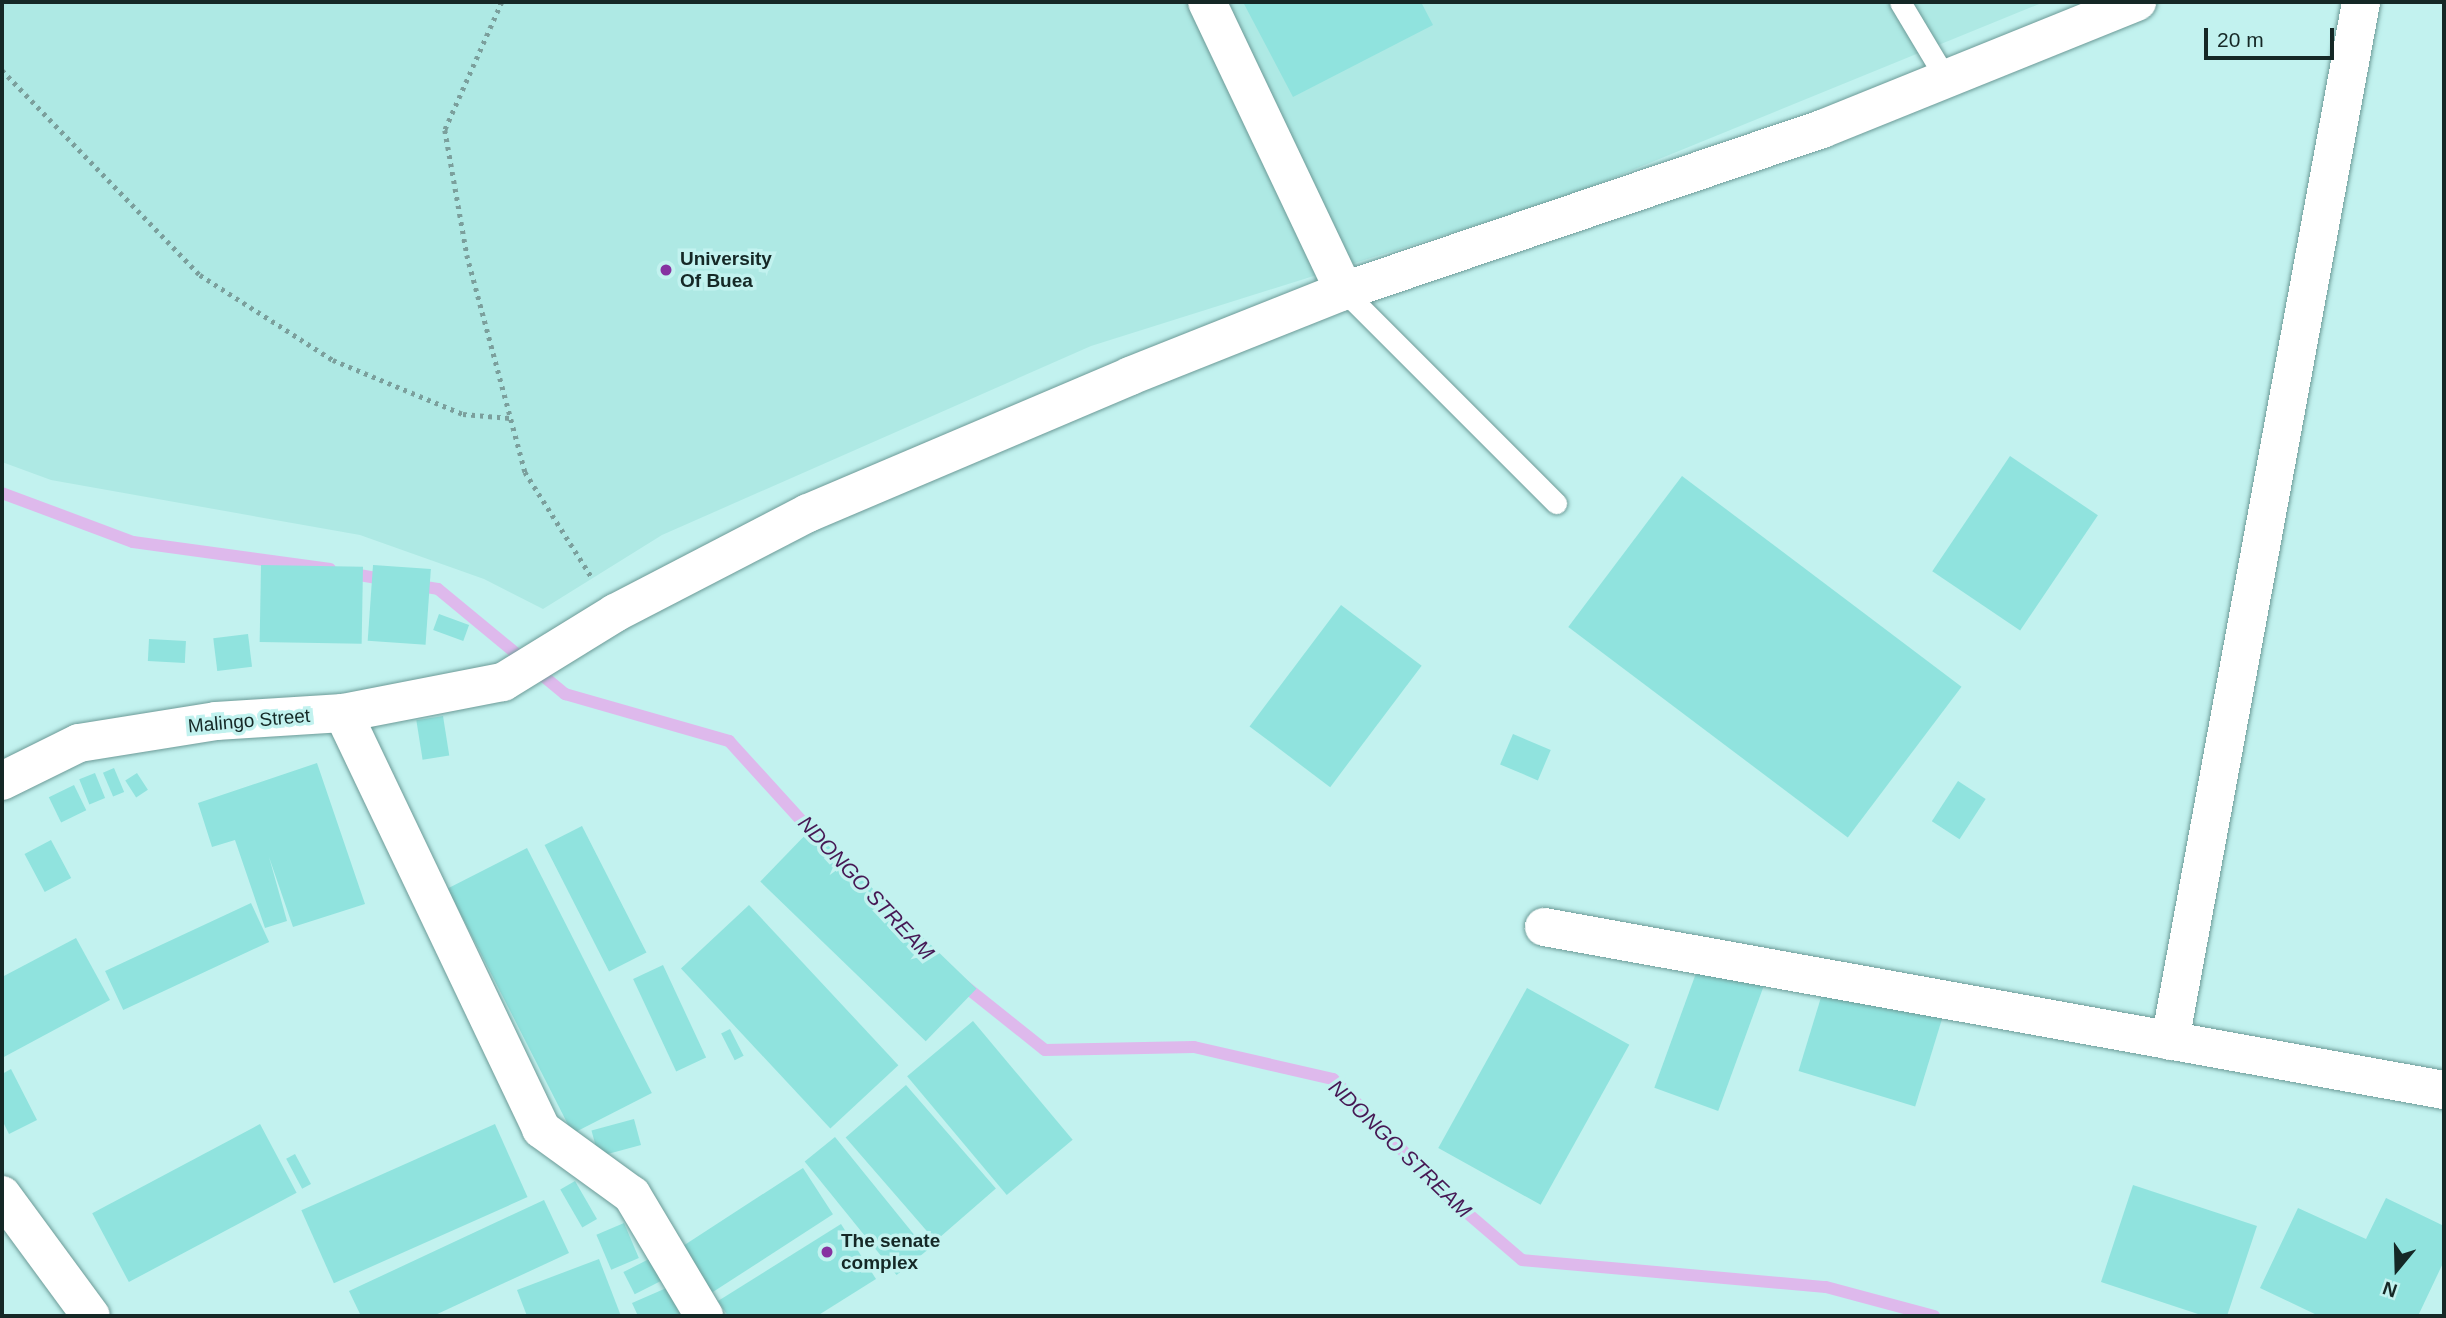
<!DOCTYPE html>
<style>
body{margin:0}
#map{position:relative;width:2446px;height:1318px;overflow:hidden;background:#c2f2ef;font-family:Arial,sans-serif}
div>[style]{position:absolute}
.built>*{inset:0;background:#aee9e4}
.stream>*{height:12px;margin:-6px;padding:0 6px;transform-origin:6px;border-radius:6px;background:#deb9ec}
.building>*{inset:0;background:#90e3de;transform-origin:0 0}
.path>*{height:4.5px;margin-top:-2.25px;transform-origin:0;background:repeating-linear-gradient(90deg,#7b9f9c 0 3.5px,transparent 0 8.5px)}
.roads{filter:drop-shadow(0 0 2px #6c9a97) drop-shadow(0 0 2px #6c9a97)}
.lane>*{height:21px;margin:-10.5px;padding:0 10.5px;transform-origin:10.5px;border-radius:10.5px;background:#fff}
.street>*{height:38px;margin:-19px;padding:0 19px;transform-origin:19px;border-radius:19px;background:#fff}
.secondary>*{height:38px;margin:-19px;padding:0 19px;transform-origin:19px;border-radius:19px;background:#fff}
.dots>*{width:19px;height:19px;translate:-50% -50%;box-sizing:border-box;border:4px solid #c2f2ef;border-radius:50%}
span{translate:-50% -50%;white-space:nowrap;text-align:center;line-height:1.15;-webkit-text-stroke:7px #c2f2ef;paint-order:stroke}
.poi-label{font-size:19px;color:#152826;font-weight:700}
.left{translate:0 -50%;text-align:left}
.street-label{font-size:19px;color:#152826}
.water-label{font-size:21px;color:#461854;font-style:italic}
.frame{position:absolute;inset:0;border:4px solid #152826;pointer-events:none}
.north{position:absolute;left:2362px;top:1234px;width:70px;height:70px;-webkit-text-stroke:5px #c2f2ef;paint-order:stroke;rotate:199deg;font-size:19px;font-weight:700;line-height:28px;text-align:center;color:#152826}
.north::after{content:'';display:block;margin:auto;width:24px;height:32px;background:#152826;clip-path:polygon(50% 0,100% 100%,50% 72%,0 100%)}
.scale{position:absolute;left:2204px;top:28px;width:130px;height:32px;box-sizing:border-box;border:4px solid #152826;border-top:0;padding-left:9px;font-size:21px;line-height:24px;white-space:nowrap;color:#152826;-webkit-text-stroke:5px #c2f2ef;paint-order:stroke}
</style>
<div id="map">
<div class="built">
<i style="clip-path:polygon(2px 2px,2044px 2px,1571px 195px,1091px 346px,662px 535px,543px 609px,484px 579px,360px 535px,51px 480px,2px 462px)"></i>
</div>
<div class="stream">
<i style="left:2px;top:493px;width:140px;rotate:20.5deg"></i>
<i style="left:133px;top:542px;width:199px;rotate:7.8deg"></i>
<i style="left:348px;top:573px;width:41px;rotate:9.9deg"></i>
<i style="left:413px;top:585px;width:25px;rotate:9deg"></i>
<i style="left:438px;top:589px;width:165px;rotate:39.6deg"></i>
<i style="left:565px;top:694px;width:171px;rotate:16deg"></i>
<i style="left:729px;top:741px;width:135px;rotate:47.7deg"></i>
<i style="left:961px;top:983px;width:107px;rotate:38.6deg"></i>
<i style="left:1045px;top:1050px;width:149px;rotate:-1.2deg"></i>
<i style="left:1194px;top:1047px;width:143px;rotate:13deg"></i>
<i style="left:1333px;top:1079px;width:161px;rotate:45.8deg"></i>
<i style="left:1445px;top:1194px;width:101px;rotate:40.6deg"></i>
<i style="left:1522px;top:1260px;width:305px;rotate:5.1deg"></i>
<i style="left:1826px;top:1287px;width:112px;rotate:15deg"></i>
</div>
<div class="building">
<i style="clip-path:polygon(1243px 2px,1421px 2px,1433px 25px,1293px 97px)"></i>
<i style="left:2010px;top:456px;width:106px;height:139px;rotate:34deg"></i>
<i style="left:1682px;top:476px;width:350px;height:189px;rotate:37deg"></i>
<i style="left:261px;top:565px;width:102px;height:77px;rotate:1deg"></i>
<i style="left:373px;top:565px;width:58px;height:76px;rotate:4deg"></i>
<i style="left:1341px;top:605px;width:101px;height:152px;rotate:37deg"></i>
<i style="left:439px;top:614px;width:32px;height:17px;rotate:20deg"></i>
<i style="left:248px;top:634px;width:33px;height:35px;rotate:83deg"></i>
<i style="left:149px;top:639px;width:37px;height:22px;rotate:3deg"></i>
<i style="left:443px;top:716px;width:40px;height:27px;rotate:81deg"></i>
<i style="left:1513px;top:734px;width:41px;height:33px;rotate:23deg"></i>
<i style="clip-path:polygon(317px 763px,365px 904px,293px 927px,269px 857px,287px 921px,265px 928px,235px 840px,212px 847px,198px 803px)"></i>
<i style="left:114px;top:768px;width:26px;height:12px;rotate:67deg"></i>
<i style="left:95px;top:773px;width:27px;height:17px;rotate:68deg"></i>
<i style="left:137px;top:773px;width:20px;height:14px;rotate:57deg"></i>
<i style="left:1958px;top:781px;width:33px;height:48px;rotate:33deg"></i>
<i style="left:74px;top:785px;width:28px;height:28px;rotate:64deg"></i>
<i style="left:582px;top:826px;width:142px;height:42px;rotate:63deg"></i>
<i style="left:811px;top:829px;width:230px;height:73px;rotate:44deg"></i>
<i style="left:51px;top:840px;width:43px;height:30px;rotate:62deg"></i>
<i style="left:527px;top:848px;width:275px;height:89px;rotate:63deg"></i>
<i style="left:251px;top:903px;width:43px;height:161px;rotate:65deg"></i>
<i style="left:749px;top:905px;width:219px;height:93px;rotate:47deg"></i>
<i style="clip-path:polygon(76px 938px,110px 1000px,2px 1058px,2px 977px)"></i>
<i style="left:1707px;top:943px;width:68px;height:154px;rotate:20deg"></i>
<i style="left:663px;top:965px;width:102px;height:33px;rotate:65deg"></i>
<i style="left:1826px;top:981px;width:122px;height:94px;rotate:17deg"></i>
<i style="left:1527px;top:988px;width:117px;height:183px;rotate:29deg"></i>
<i style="left:973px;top:1021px;width:155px;height:86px;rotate:50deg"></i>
<i style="left:730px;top:1029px;width:30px;height:10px;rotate:63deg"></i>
<i style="clip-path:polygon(11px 1069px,37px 1120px,9px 1134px,2px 1120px,2px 1074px)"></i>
<i style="left:906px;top:1085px;width:137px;height:80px;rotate:49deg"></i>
<i style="left:634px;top:1119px;width:27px;height:44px;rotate:75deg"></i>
<i style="left:260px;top:1124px;width:78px;height:190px;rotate:62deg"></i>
<i style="left:495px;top:1124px;width:80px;height:212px;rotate:66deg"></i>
<i style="left:835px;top:1137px;width:146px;height:39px;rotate:51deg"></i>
<i style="left:295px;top:1154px;width:34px;height:10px;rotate:62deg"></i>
<i style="left:803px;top:1168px;width:55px;height:145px;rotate:57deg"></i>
<i style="left:575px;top:1181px;width:44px;height:17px;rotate:60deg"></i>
<i style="clip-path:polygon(2133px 1185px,2257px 1226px,2227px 1316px,2204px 1316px,2101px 1282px)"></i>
<i style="clip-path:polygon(2386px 1198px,2444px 1226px,2444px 1261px,2418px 1316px,2319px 1316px,2260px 1288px,2298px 1208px,2366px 1239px)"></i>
<i style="clip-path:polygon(544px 1200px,569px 1253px,433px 1316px,361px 1316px,349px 1291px)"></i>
<i style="left:624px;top:1223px;width:38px;height:30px;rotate:67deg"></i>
<i style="clip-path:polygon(841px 1224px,876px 1279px,817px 1316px,728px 1316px,718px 1301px)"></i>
<i style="left:651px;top:1258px;width:25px;height:31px;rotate:63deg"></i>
<i style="clip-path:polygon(599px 1259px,621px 1316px,527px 1316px,517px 1290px)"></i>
<i style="clip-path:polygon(671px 1286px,685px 1316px,638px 1316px,632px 1303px)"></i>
</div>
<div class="path">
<i style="left:502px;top:2px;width:140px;rotate:114deg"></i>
<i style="left:445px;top:130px;width:127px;rotate:80deg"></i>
<i style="left:467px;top:255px;width:225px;rotate:75deg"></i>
<i style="left:525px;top:472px;width:127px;rotate:57.6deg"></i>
<i style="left:2px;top:70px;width:285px;rotate:46deg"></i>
<i style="left:200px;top:275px;width:158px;rotate:32.6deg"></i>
<i style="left:333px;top:360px;width:141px;rotate:22.6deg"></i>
<i style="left:463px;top:414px;width:48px;rotate:4.8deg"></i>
</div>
<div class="roads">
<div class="lane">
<i style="left:1900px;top:2px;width:90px;rotate:59.1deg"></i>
<i style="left:1344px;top:291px;width:300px;rotate:45deg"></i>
</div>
<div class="street">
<i style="left:1207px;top:2px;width:320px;rotate:64.6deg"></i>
<i style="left:343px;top:713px;width:461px;rotate:64.5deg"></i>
<i style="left:541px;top:1129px;width:112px;rotate:36deg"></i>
<i style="left:632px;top:1195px;width:141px;rotate:59.2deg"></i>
<i style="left:1544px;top:927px;width:915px;rotate:10.27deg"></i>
<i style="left:2170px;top:1041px;width:1056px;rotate:-79.58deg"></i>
<i style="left:2px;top:1195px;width:150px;rotate:53.7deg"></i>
</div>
<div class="secondary">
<i style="left:2px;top:781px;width:86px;rotate:-26.3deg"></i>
<i style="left:79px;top:743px;width:139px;rotate:-9.1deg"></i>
<i style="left:216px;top:721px;width:127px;rotate:-3.6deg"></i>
<i style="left:343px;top:713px;width:163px;rotate:-11deg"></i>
<i style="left:503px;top:682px;width:132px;rotate:-31.6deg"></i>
<i style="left:615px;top:613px;width:217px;rotate:-27.4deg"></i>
<i style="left:808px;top:513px;width:350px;rotate:-23deg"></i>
<i style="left:1130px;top:376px;width:230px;rotate:-21.7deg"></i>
<i style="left:1344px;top:291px;width:505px;rotate:-18.72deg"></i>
<i style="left:1822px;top:129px;width:340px;rotate:-22deg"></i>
</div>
</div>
<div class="dots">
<i style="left:666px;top:270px;background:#8632a1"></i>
<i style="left:827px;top:1252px;background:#8632a1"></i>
</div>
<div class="poi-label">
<span class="left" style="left:680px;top:270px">University<br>Of Buea</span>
<span class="left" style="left:841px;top:1252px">The senate<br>complex</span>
</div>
<div class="street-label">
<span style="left:249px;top:721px;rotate:-5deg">Malingo Street</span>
</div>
<div class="water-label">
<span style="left:866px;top:888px;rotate:47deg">NDONGO STREAM</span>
<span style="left:1400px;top:1149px;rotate:44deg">NDONGO STREAM</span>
</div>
<div class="frame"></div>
<div class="north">N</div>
<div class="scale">20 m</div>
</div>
